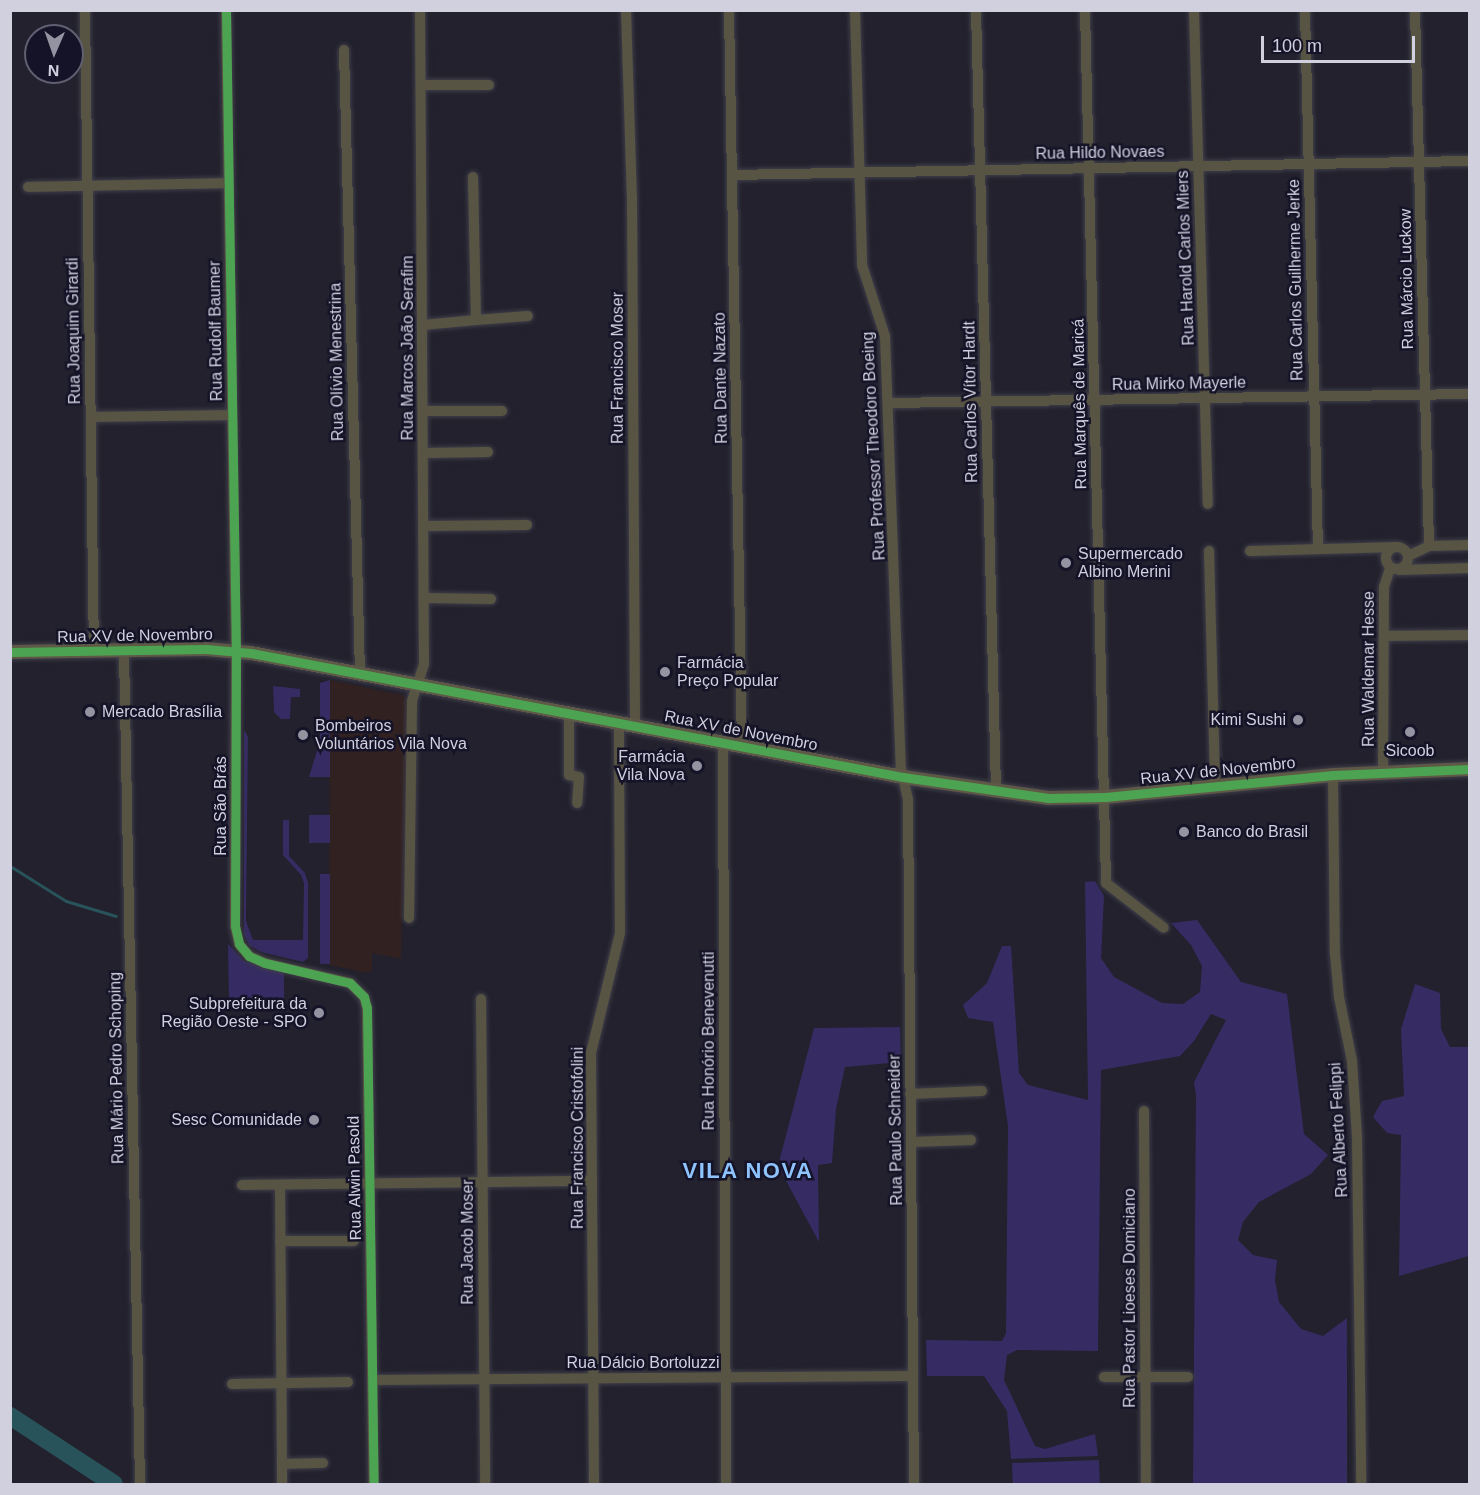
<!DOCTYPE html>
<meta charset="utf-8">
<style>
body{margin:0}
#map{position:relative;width:1480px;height:1495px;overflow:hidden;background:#22212d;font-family:Arial,sans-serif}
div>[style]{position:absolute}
.education>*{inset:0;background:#322121}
.green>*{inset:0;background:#362c63;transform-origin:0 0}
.stream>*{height:3px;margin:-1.5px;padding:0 1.5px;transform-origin:1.5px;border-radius:1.5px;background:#29535a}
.river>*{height:18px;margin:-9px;padding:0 9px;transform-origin:9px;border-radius:9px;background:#29535a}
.roads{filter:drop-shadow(0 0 2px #3f3e49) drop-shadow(0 0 2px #3f3e49)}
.minor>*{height:10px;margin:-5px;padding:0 5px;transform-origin:5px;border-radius:5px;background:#585444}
.minor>.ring{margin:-5px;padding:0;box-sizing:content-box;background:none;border:10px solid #585444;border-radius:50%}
.major>*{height:14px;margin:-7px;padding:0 7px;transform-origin:7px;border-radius:7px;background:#5e5847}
.cycleway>*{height:9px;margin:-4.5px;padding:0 4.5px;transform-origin:4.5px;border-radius:4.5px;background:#4ca352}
.dots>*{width:16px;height:16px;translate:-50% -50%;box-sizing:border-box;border:3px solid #151327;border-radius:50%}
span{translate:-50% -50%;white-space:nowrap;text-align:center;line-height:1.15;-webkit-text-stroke:5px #151327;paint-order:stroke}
.street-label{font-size:16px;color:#d0d0df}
.poi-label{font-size:16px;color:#d0d0df}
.left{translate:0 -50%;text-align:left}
.right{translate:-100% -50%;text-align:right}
.district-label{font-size:22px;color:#8fc3fe;font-weight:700;letter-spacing:1.5px}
.frame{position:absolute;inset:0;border:12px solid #d0d0df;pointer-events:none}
.north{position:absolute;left:24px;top:24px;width:60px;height:60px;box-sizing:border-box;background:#151327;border:2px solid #605f71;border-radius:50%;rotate:182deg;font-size:16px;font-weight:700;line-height:24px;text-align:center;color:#d0d0df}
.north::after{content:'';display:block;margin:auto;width:21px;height:27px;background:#9393a1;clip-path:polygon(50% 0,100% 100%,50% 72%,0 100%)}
.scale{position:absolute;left:1261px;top:36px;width:154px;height:27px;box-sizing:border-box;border:3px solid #d0d0df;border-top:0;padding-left:8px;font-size:18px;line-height:21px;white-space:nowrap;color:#d0d0df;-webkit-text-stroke:4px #151327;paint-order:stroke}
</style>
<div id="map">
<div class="education">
<i style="clip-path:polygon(330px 680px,403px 695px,407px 700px,401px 959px,372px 953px,372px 970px,367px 973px,329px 965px)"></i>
</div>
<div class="green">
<i style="clip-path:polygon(330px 680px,330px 777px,309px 777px,320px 741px,320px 683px)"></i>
<i style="clip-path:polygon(273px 686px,300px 689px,300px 697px,291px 697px,290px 719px,281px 719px,274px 712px)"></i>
<i style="clip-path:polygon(244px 730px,248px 737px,246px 921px,253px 940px,303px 940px,304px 883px,301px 875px,283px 855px,283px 820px,289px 820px,289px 856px,305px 873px,308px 883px,308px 958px,303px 962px,261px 952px,249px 945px,244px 934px)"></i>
<i style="left:309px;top:815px;width:21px;height:28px"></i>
<i style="left:320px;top:874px;width:10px;height:90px"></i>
<i style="clip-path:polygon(1095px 881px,1104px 896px,1101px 958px,1114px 977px,1162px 1003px,1183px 1004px,1200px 992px,1202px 966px,1191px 945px,1171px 923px,1197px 920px,1241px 982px,1287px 994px,1304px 1134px,1328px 1155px,1311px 1174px,1259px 1202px,1243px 1222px,1238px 1240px,1253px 1255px,1277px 1260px,1275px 1280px,1279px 1302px,1301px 1329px,1323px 1336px,1347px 1318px,1347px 1484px,1193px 1484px,1196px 1096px,1194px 1082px,1226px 1020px,1211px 1014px,1194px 1041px,1180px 1056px,1101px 1070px,1098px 1351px,1017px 1350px,1007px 1355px,1004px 1380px,1035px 1446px,1045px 1449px,1095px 1434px,1098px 1456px,1011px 1459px,1007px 1411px,984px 1376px,927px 1376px,926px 1340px,1002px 1341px,1006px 1333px,1008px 1126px,993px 1022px,968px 1018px,963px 1005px,987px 983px,1002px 946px,1011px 946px,1019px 1073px,1028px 1085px,1088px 1100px,1085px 882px)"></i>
<i style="clip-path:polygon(228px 944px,244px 961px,284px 973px,284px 1000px,229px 1000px)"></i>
<i style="clip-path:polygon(1415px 984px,1440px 993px,1441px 1029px,1450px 1047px,1469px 1047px,1469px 1256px,1399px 1276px,1401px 1135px,1387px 1133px,1373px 1117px,1382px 1101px,1404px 1096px,1401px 1029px)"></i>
<i style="clip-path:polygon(900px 1027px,901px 1062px,845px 1067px,836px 1109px,832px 1163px,818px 1165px,819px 1242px,778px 1166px,814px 1028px)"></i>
<i style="left:1099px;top:1460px;width:24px;height:87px;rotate:88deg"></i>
</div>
<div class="stream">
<i style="left:10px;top:866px;width:66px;rotate:32deg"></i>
<i style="left:66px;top:901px;width:52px;rotate:16.7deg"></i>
</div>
<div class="river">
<i style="left:10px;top:1416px;width:124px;rotate:33.2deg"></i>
</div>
<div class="roads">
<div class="minor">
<i style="left:85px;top:10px;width:641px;rotate:89.2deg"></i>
<i style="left:226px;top:10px;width:641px;rotate:89.11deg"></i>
<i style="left:236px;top:651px;width:275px;rotate:90.2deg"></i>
<i style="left:235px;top:926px;width:18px;rotate:77deg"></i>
<i style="left:239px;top:944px;width:16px;rotate:50deg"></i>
<i style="left:249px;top:956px;width:17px;rotate:24deg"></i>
<i style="left:265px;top:963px;width:87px;rotate:13.2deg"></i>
<i style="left:350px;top:983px;width:20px;rotate:45deg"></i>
<i style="left:364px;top:997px;width:11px;rotate:75deg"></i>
<i style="left:367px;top:1008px;width:476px;rotate:89.2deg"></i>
<i style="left:626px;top:10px;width:188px;rotate:88.2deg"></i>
<i style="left:632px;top:198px;width:527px;rotate:89.67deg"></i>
<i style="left:729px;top:10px;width:736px;rotate:88.99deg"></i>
<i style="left:855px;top:10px;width:255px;rotate:88.4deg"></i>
<i style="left:862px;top:265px;width:75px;rotate:72.1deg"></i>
<i style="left:885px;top:336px;width:433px;rotate:87.9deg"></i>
<i style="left:901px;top:769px;width:32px;rotate:77deg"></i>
<i style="left:908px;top:800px;width:684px;rotate:89.5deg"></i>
<i style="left:976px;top:10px;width:782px;rotate:88.53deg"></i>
<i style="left:1085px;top:10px;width:873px;rotate:88.62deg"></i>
<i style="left:1106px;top:883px;width:73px;rotate:37.8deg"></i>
<i style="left:1194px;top:10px;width:494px;rotate:88.4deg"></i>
<i style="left:1305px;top:10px;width:539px;rotate:88.62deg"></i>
<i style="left:1415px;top:10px;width:536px;rotate:88.5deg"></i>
<i style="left:344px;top:50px;width:624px;rotate:88.53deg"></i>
<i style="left:421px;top:85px;width:68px"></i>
<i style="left:732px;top:175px;width:738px;rotate:-1.09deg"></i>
<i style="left:28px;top:187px;width:200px;rotate:-1.1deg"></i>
<i style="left:476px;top:320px;width:52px;rotate:-4.4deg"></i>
<i style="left:423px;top:325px;width:53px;rotate:-5.4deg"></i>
<i style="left:476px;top:320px;width:143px;rotate:-91.2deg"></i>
<i style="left:889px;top:403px;width:581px;rotate:-0.89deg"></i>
<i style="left:423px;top:411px;width:79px"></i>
<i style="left:91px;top:417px;width:141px;rotate:-0.8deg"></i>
<i style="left:424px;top:453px;width:64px;rotate:-0.9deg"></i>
<i style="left:424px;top:526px;width:103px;rotate:-0.6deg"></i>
<i class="ring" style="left:1386px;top:547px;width:12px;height:12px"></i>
<i style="left:1209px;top:551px;width:234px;rotate:88.5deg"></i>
<i style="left:1250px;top:551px;width:147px;rotate:-1.6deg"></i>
<i style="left:1408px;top:556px;width:23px;rotate:-25deg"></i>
<i style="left:1429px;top:546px;width:41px;rotate:-1.4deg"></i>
<i style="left:1399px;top:570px;width:71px;rotate:-1.6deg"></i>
<i style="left:425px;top:598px;width:66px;rotate:0.9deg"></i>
<i style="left:1384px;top:636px;width:86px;rotate:-0.7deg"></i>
<i style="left:124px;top:651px;width:833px;rotate:88.9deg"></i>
<i style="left:569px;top:713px;width:62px;rotate:90deg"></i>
<i style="left:569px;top:775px;width:10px;rotate:11deg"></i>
<i style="left:579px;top:777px;width:26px;rotate:94deg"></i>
<i style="left:723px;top:742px;width:742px;rotate:89.77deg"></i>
<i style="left:1383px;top:771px;width:184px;rotate:-89.7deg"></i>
<i style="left:1384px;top:587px;width:20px;rotate:-72deg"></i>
<i style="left:1333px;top:775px;width:179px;rotate:89.4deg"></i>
<i style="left:1335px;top:954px;width:43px;rotate:84.7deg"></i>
<i style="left:1339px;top:997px;width:65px;rotate:78.5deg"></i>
<i style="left:1352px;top:1061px;width:75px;rotate:86.2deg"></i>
<i style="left:1357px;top:1136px;width:348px;rotate:89.3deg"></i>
<i style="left:409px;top:918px;width:217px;rotate:-89.2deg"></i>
<i style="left:412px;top:701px;width:39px;rotate:-72deg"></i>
<i style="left:424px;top:664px;width:654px;rotate:-90.35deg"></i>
<i style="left:481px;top:999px;width:485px;rotate:89.5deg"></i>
<i style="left:910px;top:1094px;width:72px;rotate:-2.4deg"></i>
<i style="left:1144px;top:1111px;width:373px;rotate:89.7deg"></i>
<i style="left:911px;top:1142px;width:60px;rotate:-1.9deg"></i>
<i style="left:242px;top:1185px;width:350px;rotate:-0.7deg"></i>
<i style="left:280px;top:1185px;width:299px;rotate:89.6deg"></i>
<i style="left:280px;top:1241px;width:74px"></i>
<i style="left:1104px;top:1377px;width:84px"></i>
<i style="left:373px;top:1380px;width:540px;rotate:-0.42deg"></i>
<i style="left:232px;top:1384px;width:116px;rotate:-1deg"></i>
<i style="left:282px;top:1464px;width:41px;rotate:-1.4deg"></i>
<i style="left:594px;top:1484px;width:431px;rotate:-90.4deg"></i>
<i style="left:591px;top:1053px;width:123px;rotate:-76.4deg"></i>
<i style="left:620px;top:933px;width:210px;rotate:-90.3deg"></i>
</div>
<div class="major">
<i style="left:10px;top:652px;width:196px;rotate:-0.9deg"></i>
<i style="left:206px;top:649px;width:45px;rotate:5.1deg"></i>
<i style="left:251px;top:653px;width:664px;rotate:10.77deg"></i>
<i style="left:903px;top:777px;width:147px;rotate:8.2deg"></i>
<i style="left:1048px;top:798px;width:57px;rotate:-1deg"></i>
<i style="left:1105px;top:797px;width:229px;rotate:-5.5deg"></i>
<i style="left:1333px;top:775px;width:137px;rotate:-2.5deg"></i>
</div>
</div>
<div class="cycleway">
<i style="left:226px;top:10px;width:641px;rotate:89.11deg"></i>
<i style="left:236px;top:651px;width:275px;rotate:90.2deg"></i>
<i style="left:235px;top:926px;width:18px;rotate:77deg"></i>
<i style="left:239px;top:944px;width:16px;rotate:50deg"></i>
<i style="left:249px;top:956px;width:17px;rotate:24deg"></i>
<i style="left:265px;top:963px;width:87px;rotate:13.2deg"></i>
<i style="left:350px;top:983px;width:20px;rotate:45deg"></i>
<i style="left:364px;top:997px;width:11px;rotate:75deg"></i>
<i style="left:367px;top:1008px;width:476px;rotate:89.2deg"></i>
<i style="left:10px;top:652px;width:196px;rotate:-0.9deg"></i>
<i style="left:206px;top:649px;width:45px;rotate:5.1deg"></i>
<i style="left:251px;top:653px;width:664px;rotate:10.77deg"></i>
<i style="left:903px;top:777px;width:147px;rotate:8.2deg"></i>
<i style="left:1048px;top:798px;width:57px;rotate:-1deg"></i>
<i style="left:1105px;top:797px;width:229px;rotate:-5.5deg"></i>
<i style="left:1333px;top:775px;width:137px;rotate:-2.5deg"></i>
</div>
<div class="dots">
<i style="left:1066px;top:563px;background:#9393a1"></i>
<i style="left:665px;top:672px;background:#9393a1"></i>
<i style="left:90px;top:712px;background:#9393a1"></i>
<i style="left:1298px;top:720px;background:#9393a1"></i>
<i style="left:1410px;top:732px;background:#9393a1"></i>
<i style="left:303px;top:735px;background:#9393a1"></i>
<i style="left:697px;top:766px;background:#9393a1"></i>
<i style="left:1184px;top:832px;background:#9393a1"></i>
<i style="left:319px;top:1013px;background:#9393a1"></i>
<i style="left:314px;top:1120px;background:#9393a1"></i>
</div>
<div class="street-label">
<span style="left:1100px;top:153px;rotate:-1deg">Rua Hildo Novaes</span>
<span style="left:1186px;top:258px;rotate:-92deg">Rua Harold Carlos Miers</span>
<span style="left:1407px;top:279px;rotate:-91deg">Rua Márcio Luckow</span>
<span style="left:1296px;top:280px;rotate:-91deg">Rua Carlos Guilherme Jerke</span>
<span style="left:74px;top:331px;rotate:-91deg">Rua Joaquim Girardi</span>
<span style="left:216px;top:331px;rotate:-91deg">Rua Rudolf Baumer</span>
<span style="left:408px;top:348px;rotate:-90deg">Rua Marcos João Serafim</span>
<span style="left:337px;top:362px;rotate:-91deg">Rua Olívio Menestrina</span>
<span style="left:618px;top:368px;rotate:-90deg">Rua Francisco Moser</span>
<span style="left:721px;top:378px;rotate:-91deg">Rua Dante Nazato</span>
<span style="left:1179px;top:384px;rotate:-1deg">Rua Mirko Mayerle</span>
<span style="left:971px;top:402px;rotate:-91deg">Rua Carlos Vítor Hardt</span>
<span style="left:1080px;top:404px;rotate:-91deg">Rua Marquês de Maricá</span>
<span style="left:874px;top:446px;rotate:-93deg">Rua Professor Theodoro Boeing</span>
<span style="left:135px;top:636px;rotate:-1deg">Rua XV de Novembro</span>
<span style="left:1369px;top:669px;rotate:-90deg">Rua Waldemar Hesse</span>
<span style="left:741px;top:731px;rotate:11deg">Rua XV de Novembro</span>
<span style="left:1218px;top:771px;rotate:-6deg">Rua XV de Novembro</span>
<span style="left:221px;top:806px;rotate:-90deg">Rua São Brás</span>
<span style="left:709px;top:1041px;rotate:-90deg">Rua Honório Benevenutti</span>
<span style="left:117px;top:1068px;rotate:-91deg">Rua Mário Pedro Schoping</span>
<span style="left:896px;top:1130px;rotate:-91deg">Rua Paulo Schneider</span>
<span style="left:1339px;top:1130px;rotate:-93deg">Rua Alberto Felippi</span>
<span style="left:578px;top:1138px;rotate:-90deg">Rua Francisco Cristofolini</span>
<span style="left:355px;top:1178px;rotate:-91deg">Rua Alwin Pasold</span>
<span style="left:468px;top:1242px;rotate:-90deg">Rua Jacob Moser</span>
<span style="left:1130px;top:1298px;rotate:-90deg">Rua Pastor Lioeses Domiciano</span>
<span style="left:643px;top:1363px">Rua Dálcio Bortoluzzi</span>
</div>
<div class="poi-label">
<span class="left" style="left:1078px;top:563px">Supermercado<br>Albino Merini</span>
<span class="left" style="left:677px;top:672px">Farmácia<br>Preço Popular</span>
<span class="left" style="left:102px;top:712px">Mercado Brasília</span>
<span class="right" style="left:1286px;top:720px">Kimi Sushi</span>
<span class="left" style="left:315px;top:735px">Bombeiros<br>Voluntários Vila Nova</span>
<span style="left:1410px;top:751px">Sicoob</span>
<span class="right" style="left:685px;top:766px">Farmácia<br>Vila Nova</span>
<span class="left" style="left:1196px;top:832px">Banco do Brasil</span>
<span class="right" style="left:307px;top:1013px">Subprefeitura da<br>Região Oeste - SPO</span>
<span class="right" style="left:302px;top:1120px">Sesc Comunidade</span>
</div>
<div class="district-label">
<span style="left:748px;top:1171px">VILA NOVA</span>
</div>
<div class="frame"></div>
<div class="north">N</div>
<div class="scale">100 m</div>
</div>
